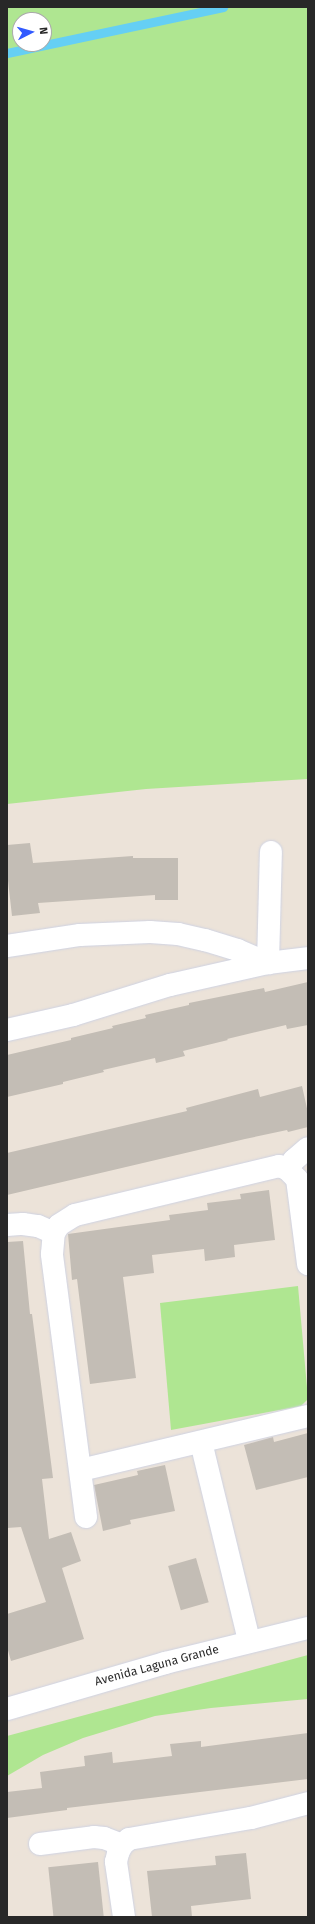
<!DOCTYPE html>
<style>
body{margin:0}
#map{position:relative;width:315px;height:1924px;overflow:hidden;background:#ece3d9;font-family:"Fira Sans",sans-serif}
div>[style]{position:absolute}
.green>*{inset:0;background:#afe691}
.stream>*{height:9px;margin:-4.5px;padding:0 4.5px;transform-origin:4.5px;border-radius:4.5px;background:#65cff4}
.building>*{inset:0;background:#c3bdb5;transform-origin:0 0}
.roads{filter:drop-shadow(0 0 1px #ced2e2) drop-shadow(0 0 1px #ced2e2)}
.street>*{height:22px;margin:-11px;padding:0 11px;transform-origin:11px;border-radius:11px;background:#fff}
.secondary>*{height:22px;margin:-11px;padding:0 11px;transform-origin:11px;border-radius:11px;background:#fff}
span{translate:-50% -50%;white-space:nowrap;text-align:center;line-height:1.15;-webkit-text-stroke:3px #fff;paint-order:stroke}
.street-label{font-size:12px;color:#282828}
.frame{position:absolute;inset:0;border:8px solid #282828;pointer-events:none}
.north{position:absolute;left:12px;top:12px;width:40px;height:40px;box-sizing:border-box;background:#fff;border:1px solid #a9a9a9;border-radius:50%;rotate:84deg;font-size:11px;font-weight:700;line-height:16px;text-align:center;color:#282828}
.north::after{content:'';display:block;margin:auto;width:14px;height:18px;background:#325aff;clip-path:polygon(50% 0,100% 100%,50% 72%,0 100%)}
</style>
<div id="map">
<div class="green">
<i style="clip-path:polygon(evenodd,7px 7px,308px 7px,308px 779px,146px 789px,7px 804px,7px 7px,20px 20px,44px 20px,44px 44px,20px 44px,20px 20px)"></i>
<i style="clip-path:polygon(298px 1286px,308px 1399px,301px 1406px,171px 1430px,160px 1303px)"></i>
<i style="clip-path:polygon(308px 1655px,308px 1699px,211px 1708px,155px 1716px,83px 1738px,43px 1755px,7px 1776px,7px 1736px)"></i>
</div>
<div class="stream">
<i style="left:7px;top:53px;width:221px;rotate:-12deg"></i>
</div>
<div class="building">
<i style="clip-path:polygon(30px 843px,33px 863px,133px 856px,133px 858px,178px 858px,178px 900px,155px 900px,155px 895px,38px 903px,40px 913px,12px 916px,7px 872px,7px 845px)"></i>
<i style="clip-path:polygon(308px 982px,308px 1025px,287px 1029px,286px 1025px,227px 1039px,228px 1040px,183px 1051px,185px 1056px,156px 1063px,155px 1058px,103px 1070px,104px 1072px,63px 1082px,63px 1084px,7px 1097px,7px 1055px,71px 1040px,71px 1038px,113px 1028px,112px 1026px,146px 1018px,145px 1015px,189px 1005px,189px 1003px,264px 988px,265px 992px)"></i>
<i style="clip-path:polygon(302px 1086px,308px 1113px,308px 1127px,288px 1132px,287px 1130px,245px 1139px,7px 1195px,7px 1153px,187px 1111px,186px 1108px,258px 1089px,260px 1097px)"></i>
<i style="clip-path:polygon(269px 1190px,275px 1240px,234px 1245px,235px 1257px,205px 1261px,204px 1249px,152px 1255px,154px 1273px,123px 1277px,136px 1378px,90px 1384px,77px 1279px,72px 1280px,68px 1234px,170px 1220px,169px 1215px,208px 1210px,207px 1203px,241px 1199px,240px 1194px)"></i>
<i style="clip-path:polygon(23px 1241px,30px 1314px,32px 1314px,53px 1478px,42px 1479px,49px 1539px,71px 1532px,81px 1561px,62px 1568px,84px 1639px,11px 1661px,7px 1647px,7px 1614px,46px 1602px,21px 1527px,7px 1528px,7px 1242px)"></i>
<i style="clip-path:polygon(308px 1433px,308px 1477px,256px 1490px,244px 1445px,273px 1437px,274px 1442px)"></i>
<i style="clip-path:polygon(165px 1465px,175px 1511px,130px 1520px,131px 1524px,103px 1531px,94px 1485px,138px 1475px,137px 1471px)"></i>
<i style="left:196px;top:1558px;width:46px;height:29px;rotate:74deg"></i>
<i style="clip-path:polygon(308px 1733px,308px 1779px,67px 1808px,67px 1810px,7px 1818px,7px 1792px,42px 1788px,40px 1772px,85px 1766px,84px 1756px,112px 1752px,113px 1763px,172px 1756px,170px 1744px,201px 1741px,201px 1747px)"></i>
<i style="clip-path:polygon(246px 1853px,251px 1899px,191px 1906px,192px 1917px,152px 1917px,147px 1871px,216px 1865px,215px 1856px)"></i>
<i style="left:98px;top:1862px;width:55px;height:50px;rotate:84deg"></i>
</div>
<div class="roads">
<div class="street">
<i style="left:7px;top:946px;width:74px;rotate:-8.6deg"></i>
<i style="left:80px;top:935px;width:70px;rotate:-2.5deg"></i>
<i style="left:150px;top:932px;width:28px;rotate:4deg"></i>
<i style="left:178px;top:934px;width:28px;rotate:13deg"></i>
<i style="left:205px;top:940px;width:34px;rotate:17deg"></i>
<i style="left:237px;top:950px;width:34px;rotate:23deg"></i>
<i style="left:268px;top:963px;width:111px;rotate:-88.5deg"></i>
<i style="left:7px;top:1030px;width:68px;rotate:-12.8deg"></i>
<i style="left:73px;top:1015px;width:102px;rotate:-17.2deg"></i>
<i style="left:170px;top:985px;width:100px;rotate:-12.7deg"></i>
<i style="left:268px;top:963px;width:40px;rotate:-7.1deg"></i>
<i style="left:287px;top:1169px;width:11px;rotate:-52deg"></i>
<i style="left:294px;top:1160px;width:18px;rotate:-41deg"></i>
<i style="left:7px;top:1225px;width:16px;rotate:-4deg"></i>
<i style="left:23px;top:1224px;width:15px;rotate:8deg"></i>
<i style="left:38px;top:1226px;width:17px;rotate:24deg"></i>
<i style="left:201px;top:1442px;width:205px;rotate:76.4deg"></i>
<i style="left:81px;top:1470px;width:233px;rotate:-13.4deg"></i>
<i style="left:86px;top:1517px;width:265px;rotate:-97.4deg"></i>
<i style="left:52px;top:1254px;width:21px;rotate:-85deg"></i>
<i style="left:54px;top:1233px;width:9px;rotate:-58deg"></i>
<i style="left:59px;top:1225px;width:19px;rotate:-32deg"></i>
<i style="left:75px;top:1215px;width:210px;rotate:-13.5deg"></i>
<i style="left:279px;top:1166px;width:9px;rotate:21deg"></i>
<i style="left:287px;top:1169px;width:14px;rotate:45deg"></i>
<i style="left:297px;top:1179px;width:86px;rotate:82.6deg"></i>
<i style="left:40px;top:1844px;width:54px;rotate:-7.4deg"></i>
<i style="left:94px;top:1837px;width:10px;rotate:6deg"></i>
<i style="left:104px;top:1838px;width:19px;rotate:21deg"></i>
<i style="left:124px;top:1917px;width:56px;rotate:-98.3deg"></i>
<i style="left:116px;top:1862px;width:9px;rotate:-77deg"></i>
<i style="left:118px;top:1853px;width:9px;rotate:-63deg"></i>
<i style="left:122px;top:1845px;width:9px;rotate:-41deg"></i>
<i style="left:129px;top:1839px;width:124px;rotate:-9.8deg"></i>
<i style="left:251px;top:1818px;width:59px;rotate:-14.7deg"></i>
</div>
<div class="secondary">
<i style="left:7px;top:1709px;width:165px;rotate:-16.2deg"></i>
<i style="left:165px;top:1663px;width:147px;rotate:-13.8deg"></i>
</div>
</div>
<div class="street-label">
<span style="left:157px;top:1666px;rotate:-15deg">Avenida Laguna Grande</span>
</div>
<div class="frame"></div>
<div class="north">N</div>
</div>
